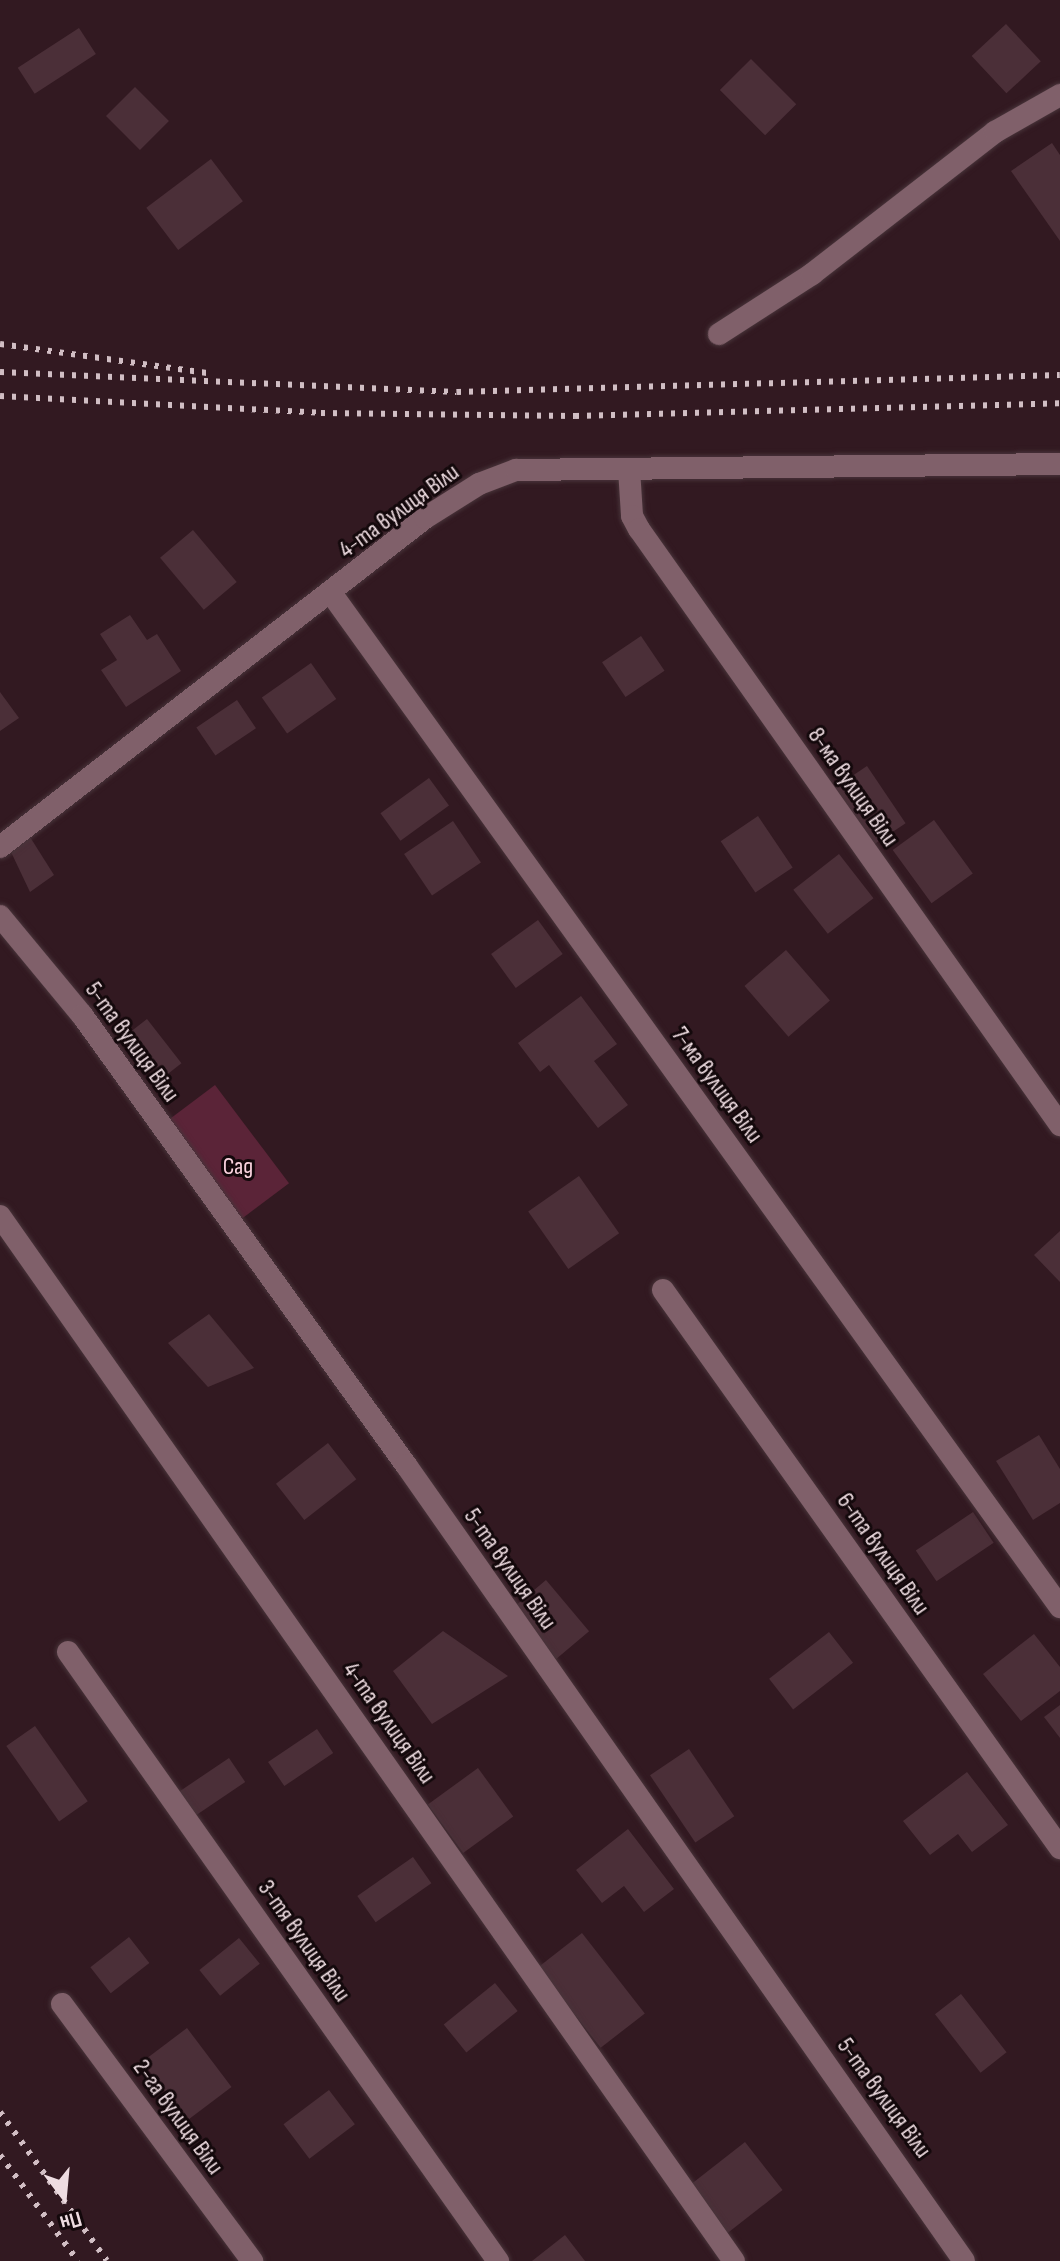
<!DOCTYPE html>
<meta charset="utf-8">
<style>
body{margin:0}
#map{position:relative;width:1060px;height:2261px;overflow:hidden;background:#321921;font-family:"Sofia Sans Condensed",sans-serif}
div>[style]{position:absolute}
.green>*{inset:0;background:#5b2438;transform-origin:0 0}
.building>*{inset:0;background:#4b2f38;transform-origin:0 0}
.roads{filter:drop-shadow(0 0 2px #48343a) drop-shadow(0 0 2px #48343a)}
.minor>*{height:22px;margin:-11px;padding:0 11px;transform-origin:11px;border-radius:11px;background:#80606a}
.rail>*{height:6px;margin-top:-3px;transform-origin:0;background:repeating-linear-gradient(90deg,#d1bec4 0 4px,transparent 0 12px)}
span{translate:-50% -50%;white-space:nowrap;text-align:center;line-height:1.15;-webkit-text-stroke:6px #13080b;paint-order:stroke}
.street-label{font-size:24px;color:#eedce1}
.park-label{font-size:24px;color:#fbd3df}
.north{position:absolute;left:24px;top:2157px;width:80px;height:80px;-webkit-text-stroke:6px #13080b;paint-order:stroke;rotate:164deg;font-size:22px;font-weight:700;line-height:32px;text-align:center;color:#eedce1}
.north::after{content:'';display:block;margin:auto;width:28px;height:36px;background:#eedce1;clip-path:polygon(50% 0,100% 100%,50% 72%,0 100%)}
</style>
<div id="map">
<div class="green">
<i style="left:215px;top:1085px;width:123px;height:60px;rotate:53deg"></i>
</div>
<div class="building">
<i style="left:1006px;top:24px;width:51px;height:47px;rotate:47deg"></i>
<i style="left:79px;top:28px;width:31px;height:73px;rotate:57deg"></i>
<i style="left:751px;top:59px;width:64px;height:44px;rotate:45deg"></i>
<i style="left:135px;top:87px;width:48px;height:41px;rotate:45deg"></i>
<i style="clip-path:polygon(1052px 143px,1060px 155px,1060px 241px,1011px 171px)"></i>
<i style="left:211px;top:159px;width:53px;height:81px;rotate:53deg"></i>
<i style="left:193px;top:530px;width:68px;height:43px;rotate:50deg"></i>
<i style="clip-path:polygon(130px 615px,147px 640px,157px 634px,181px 671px,126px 707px,101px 670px,117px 660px,100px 634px)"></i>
<i style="left:641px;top:636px;width:42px;height:47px;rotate:56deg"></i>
<i style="left:311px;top:663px;width:44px;height:60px;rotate:55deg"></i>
<i style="clip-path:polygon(0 692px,19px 718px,0 731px)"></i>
<i style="left:237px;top:700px;width:34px;height:49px;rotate:56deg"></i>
<i style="left:867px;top:766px;width:69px;height:40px;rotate:56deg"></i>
<i style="left:429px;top:778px;width:34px;height:60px;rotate:54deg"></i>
<i style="left:758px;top:816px;width:62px;height:45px;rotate:56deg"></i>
<i style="left:934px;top:820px;width:66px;height:51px;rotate:54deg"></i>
<i style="left:453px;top:821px;width:50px;height:59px;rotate:56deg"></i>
<i style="clip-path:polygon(30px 837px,54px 875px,30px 892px,11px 852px)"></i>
<i style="left:839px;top:854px;width:56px;height:58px;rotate:52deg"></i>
<i style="left:538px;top:920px;width:42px;height:58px;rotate:54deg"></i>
<i style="left:786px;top:950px;width:67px;height:55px;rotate:49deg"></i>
<i style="clip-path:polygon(581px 996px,617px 1044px,594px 1061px,628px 1105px,598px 1128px,549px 1065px,540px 1072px,518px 1043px)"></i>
<i style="left:147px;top:1019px;width:56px;height:31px;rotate:52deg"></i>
<i style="left:579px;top:1176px;width:70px;height:62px;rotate:55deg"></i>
<i style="clip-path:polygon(1060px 1231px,1060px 1282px,1034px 1255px)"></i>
<i style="clip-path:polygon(209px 1314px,254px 1368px,208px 1387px,168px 1343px)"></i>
<i style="clip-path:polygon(1039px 1435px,1060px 1469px,1060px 1503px,1033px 1520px,996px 1461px)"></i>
<i style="left:328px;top:1443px;width:46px;height:66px;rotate:52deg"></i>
<i style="left:973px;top:1512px;width:37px;height:69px;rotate:56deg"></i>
<i style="left:546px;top:1580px;width:67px;height:43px;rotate:50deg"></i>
<i style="clip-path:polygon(443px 1631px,508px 1676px,432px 1724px,393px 1671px)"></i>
<i style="left:829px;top:1632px;width:39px;height:76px;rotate:52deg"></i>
<i style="clip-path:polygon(1034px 1634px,1060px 1667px,1060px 1691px,1021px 1721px,983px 1674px)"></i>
<i style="clip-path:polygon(1060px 1705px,1060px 1738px,1044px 1717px)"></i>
<i style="left:35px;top:1726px;width:92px;height:35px;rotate:55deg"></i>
<i style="left:317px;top:1729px;width:29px;height:59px;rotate:56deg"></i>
<i style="left:689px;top:1749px;width:81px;height:47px;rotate:56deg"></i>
<i style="left:229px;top:1758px;width:29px;height:62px;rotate:56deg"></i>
<i style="left:478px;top:1768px;width:60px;height:62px;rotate:54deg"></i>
<i style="clip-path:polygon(967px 1772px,1008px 1825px,972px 1852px,958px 1834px,930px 1855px,903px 1821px)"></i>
<i style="clip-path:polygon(628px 1829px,674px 1889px,644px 1912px,624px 1886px,602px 1903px,576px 1870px)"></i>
<i style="left:413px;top:1857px;width:32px;height:68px;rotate:55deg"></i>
<i style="left:582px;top:1933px;width:102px;height:56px;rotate:52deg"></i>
<i style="left:129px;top:1937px;width:33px;height:49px;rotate:52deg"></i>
<i style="left:239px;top:1938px;width:33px;height:51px;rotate:51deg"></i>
<i style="left:495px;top:1983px;width:36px;height:66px;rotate:51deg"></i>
<i style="left:961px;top:1994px;width:74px;height:33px;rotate:52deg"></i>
<i style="left:187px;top:2028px;width:74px;height:56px;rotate:53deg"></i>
<i style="left:329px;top:2090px;width:43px;height:57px;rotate:53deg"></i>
<i style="left:745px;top:2142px;width:61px;height:75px;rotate:52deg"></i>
<i style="clip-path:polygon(565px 2235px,585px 2261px,532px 2261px)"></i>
</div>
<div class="roads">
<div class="minor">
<i style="left:719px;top:334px;width:111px;rotate:-32.8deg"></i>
<i style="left:812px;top:274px;width:232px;rotate:-37.8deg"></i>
<i style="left:995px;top:132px;width:75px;rotate:-29.6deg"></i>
<i style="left:629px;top:469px;width:47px;rotate:86.3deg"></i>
<i style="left:632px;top:516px;width:15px;rotate:62deg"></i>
<i style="left:639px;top:529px;width:730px;rotate:54.76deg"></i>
<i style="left:331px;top:593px;width:1249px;rotate:54.29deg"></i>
<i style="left:0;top:847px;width:537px;rotate:-37.74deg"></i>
<i style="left:425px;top:518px;width:64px;rotate:-32.2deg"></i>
<i style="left:479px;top:484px;width:40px;rotate:-21deg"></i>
<i style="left:516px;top:470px;width:544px;rotate:-0.63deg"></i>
<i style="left:0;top:916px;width:129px;rotate:50.4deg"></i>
<i style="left:82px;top:1015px;width:555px;rotate:54.25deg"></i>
<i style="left:406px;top:1465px;width:972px;rotate:54.97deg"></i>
<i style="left:0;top:1216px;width:1277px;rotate:54.92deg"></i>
<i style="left:663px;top:1290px;width:685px;rotate:54.57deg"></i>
<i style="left:68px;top:1652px;width:746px;rotate:54.78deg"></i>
<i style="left:62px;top:2004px;width:320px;rotate:53.5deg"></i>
</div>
</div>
<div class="rail">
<i style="left:0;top:344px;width:209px;rotate:8deg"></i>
<i style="left:0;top:372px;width:457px;rotate:2.5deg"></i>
<i style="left:457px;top:392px;width:603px;rotate:-1.61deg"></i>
<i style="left:0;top:396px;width:321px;rotate:3deg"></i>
<i style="left:321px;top:413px;width:254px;rotate:0.7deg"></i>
<i style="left:575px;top:416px;width:485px;rotate:-1.5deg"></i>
<i style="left:0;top:2112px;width:183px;rotate:54.3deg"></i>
<i style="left:0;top:2155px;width:132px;rotate:53.7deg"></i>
</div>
<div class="street-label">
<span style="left:399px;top:511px;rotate:-36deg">4-та вулиця Віли</span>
<span style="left:853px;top:787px;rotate:55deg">8-ма вулиця Віли</span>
<span style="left:132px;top:1042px;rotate:54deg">5-та вулиця Віли</span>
<span style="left:717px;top:1085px;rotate:54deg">7-ма вулиця Віли</span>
<span style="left:883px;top:1554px;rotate:55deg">6-та вулиця Віли</span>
<span style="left:510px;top:1569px;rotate:55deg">5-та вулиця Віли</span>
<span style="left:389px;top:1723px;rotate:55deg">4-та вулиця Віли</span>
<span style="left:304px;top:1941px;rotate:55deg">3-тя вулиця Віли</span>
<span style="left:884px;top:2098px;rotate:54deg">5-та вулиця Віли</span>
<span style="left:178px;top:2117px;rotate:54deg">2-га вулиця Віли</span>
</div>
<div class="park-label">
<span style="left:238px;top:1167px">Сад</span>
</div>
<div class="north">Пн</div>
</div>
